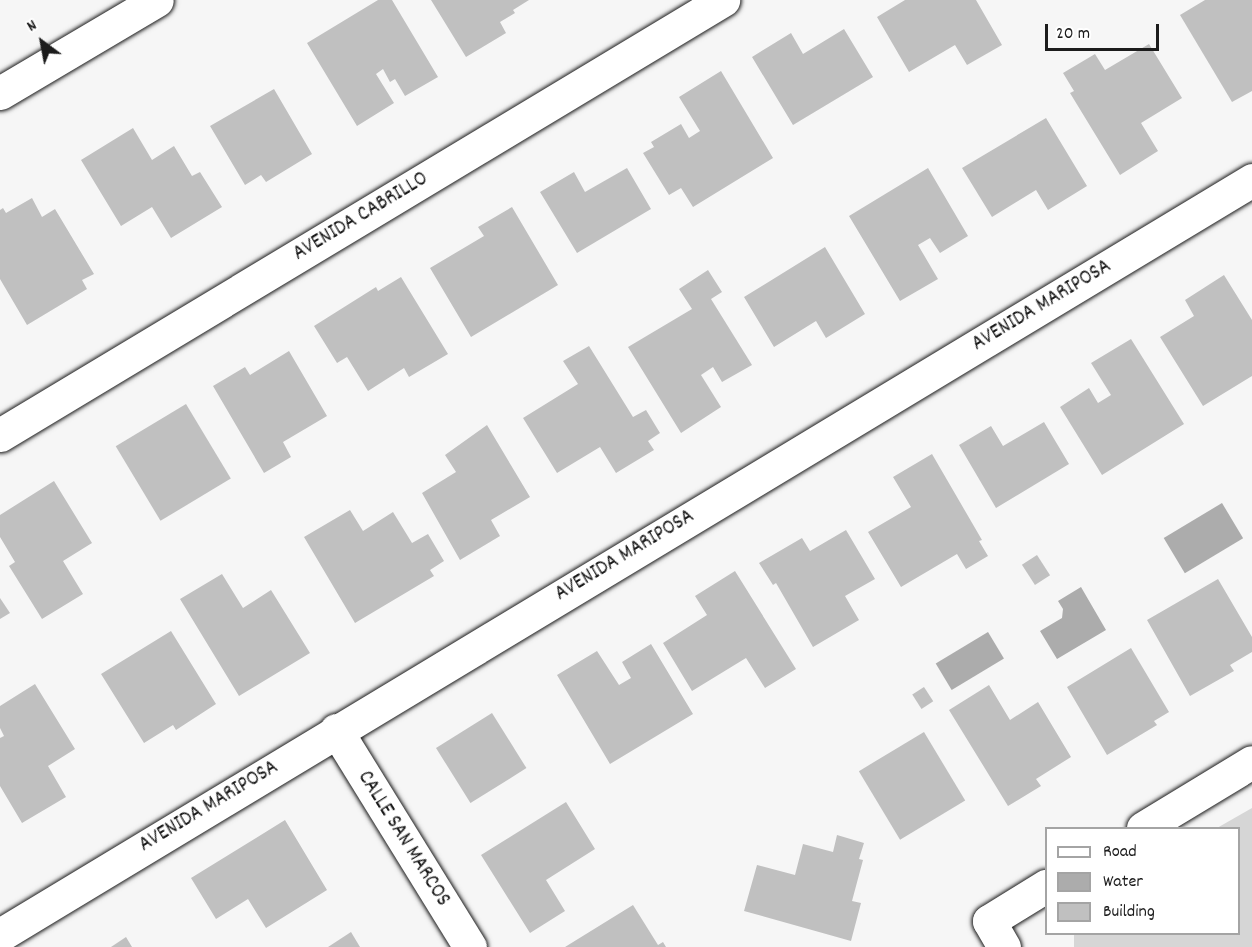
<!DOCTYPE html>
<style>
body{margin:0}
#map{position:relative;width:1252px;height:947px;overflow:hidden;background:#f6f6f6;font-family:Dekko,sans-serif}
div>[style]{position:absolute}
.green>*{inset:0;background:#d6d6d6}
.water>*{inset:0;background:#acacac;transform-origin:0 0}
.building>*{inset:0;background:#c0c0c0;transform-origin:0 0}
.roads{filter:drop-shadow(0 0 2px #1c1c1c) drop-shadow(0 0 2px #1c1c1c)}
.minor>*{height:33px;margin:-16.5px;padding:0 16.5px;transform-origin:16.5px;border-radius:16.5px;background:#fff}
.major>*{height:33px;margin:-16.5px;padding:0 16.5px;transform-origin:16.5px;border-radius:16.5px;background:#fff}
span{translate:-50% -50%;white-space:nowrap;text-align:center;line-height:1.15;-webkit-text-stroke:5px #fff;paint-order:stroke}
.street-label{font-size:21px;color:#1c1c1c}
.legend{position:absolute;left:1045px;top:827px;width:195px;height:108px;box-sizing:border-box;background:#fff;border:2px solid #a4a4a4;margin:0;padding:8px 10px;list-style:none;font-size:18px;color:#1c1c1c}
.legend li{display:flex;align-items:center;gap:12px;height:30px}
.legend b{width:30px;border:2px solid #a4a4a4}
.north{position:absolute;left:12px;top:12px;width:60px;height:60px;-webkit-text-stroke:4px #fff;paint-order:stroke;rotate:328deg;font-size:16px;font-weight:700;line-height:24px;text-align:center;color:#1c1c1c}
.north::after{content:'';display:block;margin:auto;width:21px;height:27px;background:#1c1c1c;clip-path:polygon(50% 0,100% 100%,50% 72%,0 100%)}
.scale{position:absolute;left:1045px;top:24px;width:114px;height:27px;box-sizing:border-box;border:3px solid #1c1c1c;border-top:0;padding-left:8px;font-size:18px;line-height:21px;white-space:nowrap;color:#1c1c1c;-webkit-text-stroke:4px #fff;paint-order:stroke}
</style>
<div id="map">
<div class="green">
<i style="clip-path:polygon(1252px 808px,1252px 947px,1074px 947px,1074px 934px,1238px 934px,1238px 828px,1217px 828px)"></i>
</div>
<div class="water">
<i style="left:1222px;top:503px;width:41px;height:68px;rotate:59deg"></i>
<i style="clip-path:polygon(1081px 587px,1106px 630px,1057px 659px,1040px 631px,1062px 618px,1063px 609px,1058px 601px)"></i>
<i style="left:988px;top:632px;width:31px;height:61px;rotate:59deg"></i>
</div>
<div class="building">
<i style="clip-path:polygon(378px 0,392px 0,438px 77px,405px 96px,395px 79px,390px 82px,383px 69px,376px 74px,394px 103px,357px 126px,307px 43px)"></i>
<i style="clip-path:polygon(431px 0,529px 0,513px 10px,515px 13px,500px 22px,506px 33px,466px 57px)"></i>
<i style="clip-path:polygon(905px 0,976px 0,1002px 45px,967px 65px,955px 45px,909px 72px,877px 17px)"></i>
<i style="clip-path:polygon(1205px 0,1252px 0,1252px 91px,1232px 102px,1180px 15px)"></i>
<i style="clip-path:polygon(844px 29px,873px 77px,793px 125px,752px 57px,791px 33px,803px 54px)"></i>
<i style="clip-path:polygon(1149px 44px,1182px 98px,1141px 123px,1158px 151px,1120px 175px,1070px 93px,1074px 91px,1063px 73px,1095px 54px,1105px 70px)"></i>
<i style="clip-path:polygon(721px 71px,773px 158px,693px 207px,681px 188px,669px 195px,643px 153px,654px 147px,651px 142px,681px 124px,689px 138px,700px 131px,679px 97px)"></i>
<i style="clip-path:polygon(274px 89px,312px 154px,266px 182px,261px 175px,245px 185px,210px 126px)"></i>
<i style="clip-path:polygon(1046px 118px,1087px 186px,1048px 210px,1036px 190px,992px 217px,962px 168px)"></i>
<i style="clip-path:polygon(133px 128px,152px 160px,174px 146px,192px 176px,200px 172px,222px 207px,171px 238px,152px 207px,121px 226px,81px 160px)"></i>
<i style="clip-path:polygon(627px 168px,651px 209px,577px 253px,540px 192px,574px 172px,585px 192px)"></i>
<i style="clip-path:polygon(928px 168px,968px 236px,940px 253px,930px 238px,918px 245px,938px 279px,900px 301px,849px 216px)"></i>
<i style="clip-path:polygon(32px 198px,42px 217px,55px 209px,94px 274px,82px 280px,87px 289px,27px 325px,0 279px,0 210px,3px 208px,6px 213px)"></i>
<i style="clip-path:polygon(512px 207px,558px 285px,471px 337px,430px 268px,484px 236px,478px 227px)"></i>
<i style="clip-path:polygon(825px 247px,865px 314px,826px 338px,816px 321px,774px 347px,744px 297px)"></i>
<i style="clip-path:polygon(708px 270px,722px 292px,711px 299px,752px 365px,722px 382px,713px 367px,701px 375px,721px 407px,681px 433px,628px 347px,692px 309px,679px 289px)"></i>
<i style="clip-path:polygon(1224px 275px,1252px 320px,1252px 376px,1203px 406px,1160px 337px,1194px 316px,1185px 300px)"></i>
<i style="clip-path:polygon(401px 277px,448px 354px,409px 377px,404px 368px,368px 391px,347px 357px,337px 363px,314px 326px,376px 287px,378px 291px)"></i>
<i style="clip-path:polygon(1131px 339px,1184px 424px,1102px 475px,1060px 407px,1089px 388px,1098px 403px,1111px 395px,1091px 363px)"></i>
<i style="clip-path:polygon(589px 346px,633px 417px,646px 410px,660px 433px,648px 441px,654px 450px,616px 473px,600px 447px,557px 473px,523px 418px,578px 384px,563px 361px)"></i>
<i style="clip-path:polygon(289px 351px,327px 416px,283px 442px,291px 457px,264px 473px,213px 386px,245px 367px,250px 375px)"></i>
<i style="left:186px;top:404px;width:87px;height:82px;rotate:59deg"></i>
<i style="clip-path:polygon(1044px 422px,1069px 464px,996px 508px,959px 445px,991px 426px,1003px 446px)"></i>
<i style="clip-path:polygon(487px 425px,530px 497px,491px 520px,500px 536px,460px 560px,422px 493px,456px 472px,445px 455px)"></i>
<i style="clip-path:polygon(932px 454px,982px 540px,979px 541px,988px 556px,966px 569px,957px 554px,901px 587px,868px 532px,911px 507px,893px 477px)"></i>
<i style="clip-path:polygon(54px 481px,92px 543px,63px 561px,83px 594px,42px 619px,9px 566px,15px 562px,0 537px,0 515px)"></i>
<i style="clip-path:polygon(350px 510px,363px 531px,393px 512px,412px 543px,428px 534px,444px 561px,430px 570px,434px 576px,355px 623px,304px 537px)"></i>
<i style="clip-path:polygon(846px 530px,875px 579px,845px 596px,859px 620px,813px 647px,776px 583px,773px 585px,759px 563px,802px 538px,810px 551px)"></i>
<i style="left:1037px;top:555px;width:24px;height:18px;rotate:57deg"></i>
<i style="clip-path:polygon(735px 571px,796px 669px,765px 688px,746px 658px,692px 691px,663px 643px,707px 615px,695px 596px)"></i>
<i style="clip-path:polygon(222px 574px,243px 608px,271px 590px,310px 653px,239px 696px,180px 599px)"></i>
<i style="clip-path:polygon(1218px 579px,1252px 637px,1252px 652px,1230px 665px,1234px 671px,1190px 696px,1147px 620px)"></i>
<i style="clip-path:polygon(0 598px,10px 613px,0 619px)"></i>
<i style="clip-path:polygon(171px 631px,216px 704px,176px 730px,173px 725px,144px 743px,101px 674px)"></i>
<i style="clip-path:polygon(651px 644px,693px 714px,610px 764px,557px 675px,597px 651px,619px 685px,631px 678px,622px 662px)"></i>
<i style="clip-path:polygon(1131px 648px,1169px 712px,1154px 721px,1157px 725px,1107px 755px,1067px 687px)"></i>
<i style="clip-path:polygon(35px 684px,75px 749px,48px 766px,66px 797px,22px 823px,0 786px,0 738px,4px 736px,0 728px,0 706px)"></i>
<i style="clip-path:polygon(989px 685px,1010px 720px,1038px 702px,1071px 757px,1036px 779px,1041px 786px,1008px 806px,949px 710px)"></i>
<i style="left:924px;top:687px;width:17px;height:14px;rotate:57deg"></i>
<i style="left:492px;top:713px;width:65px;height:66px;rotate:58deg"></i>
<i style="left:924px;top:732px;width:80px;height:76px;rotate:59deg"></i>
<i style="clip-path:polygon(566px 802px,595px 849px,546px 880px,565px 911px,530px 933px,481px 855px)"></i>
<i style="clip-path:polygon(285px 820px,327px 890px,266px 928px,248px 899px,216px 919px,191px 878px)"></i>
<i style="clip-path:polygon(837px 835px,864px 843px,859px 859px,863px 860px,852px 901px,861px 903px,851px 941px,744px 911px,757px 865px,795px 875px,803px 844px,833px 852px)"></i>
<i style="clip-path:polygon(633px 905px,658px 945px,663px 942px,666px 947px,565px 947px)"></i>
<i style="clip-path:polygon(351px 932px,360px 947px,328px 947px)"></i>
<i style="clip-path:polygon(126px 937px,132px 947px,111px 947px)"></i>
</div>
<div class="roads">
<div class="minor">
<i style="left:0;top:435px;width:844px;rotate:-31.03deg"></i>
<i style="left:336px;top:730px;width:255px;rotate:58.3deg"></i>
<i style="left:1143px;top:828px;width:127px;rotate:-31.2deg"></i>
<i style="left:0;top:935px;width:1462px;rotate:-31.09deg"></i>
<i style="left:1004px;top:947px;width:30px;rotate:-120deg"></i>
<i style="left:989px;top:921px;width:67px;rotate:-31.6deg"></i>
</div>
<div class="major">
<i style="left:0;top:93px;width:182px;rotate:-30.6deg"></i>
</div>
</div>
<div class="street-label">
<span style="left:361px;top:217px;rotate:-31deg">AVENIDA CABRILLO</span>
<span style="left:1042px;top:306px;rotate:-31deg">AVENIDA MARIPOSA</span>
<span style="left:625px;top:556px;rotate:-31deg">AVENIDA MARIPOSA</span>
<span style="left:209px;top:807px;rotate:-31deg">AVENIDA MARIPOSA</span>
<span style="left:403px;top:839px;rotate:58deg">CALLE SAN MARCOS</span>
</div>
<ul class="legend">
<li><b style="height:8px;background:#fff"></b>Road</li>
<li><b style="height:16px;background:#acacac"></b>Water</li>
<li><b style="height:16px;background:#c0c0c0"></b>Building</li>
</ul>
<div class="north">N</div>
<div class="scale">20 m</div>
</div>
